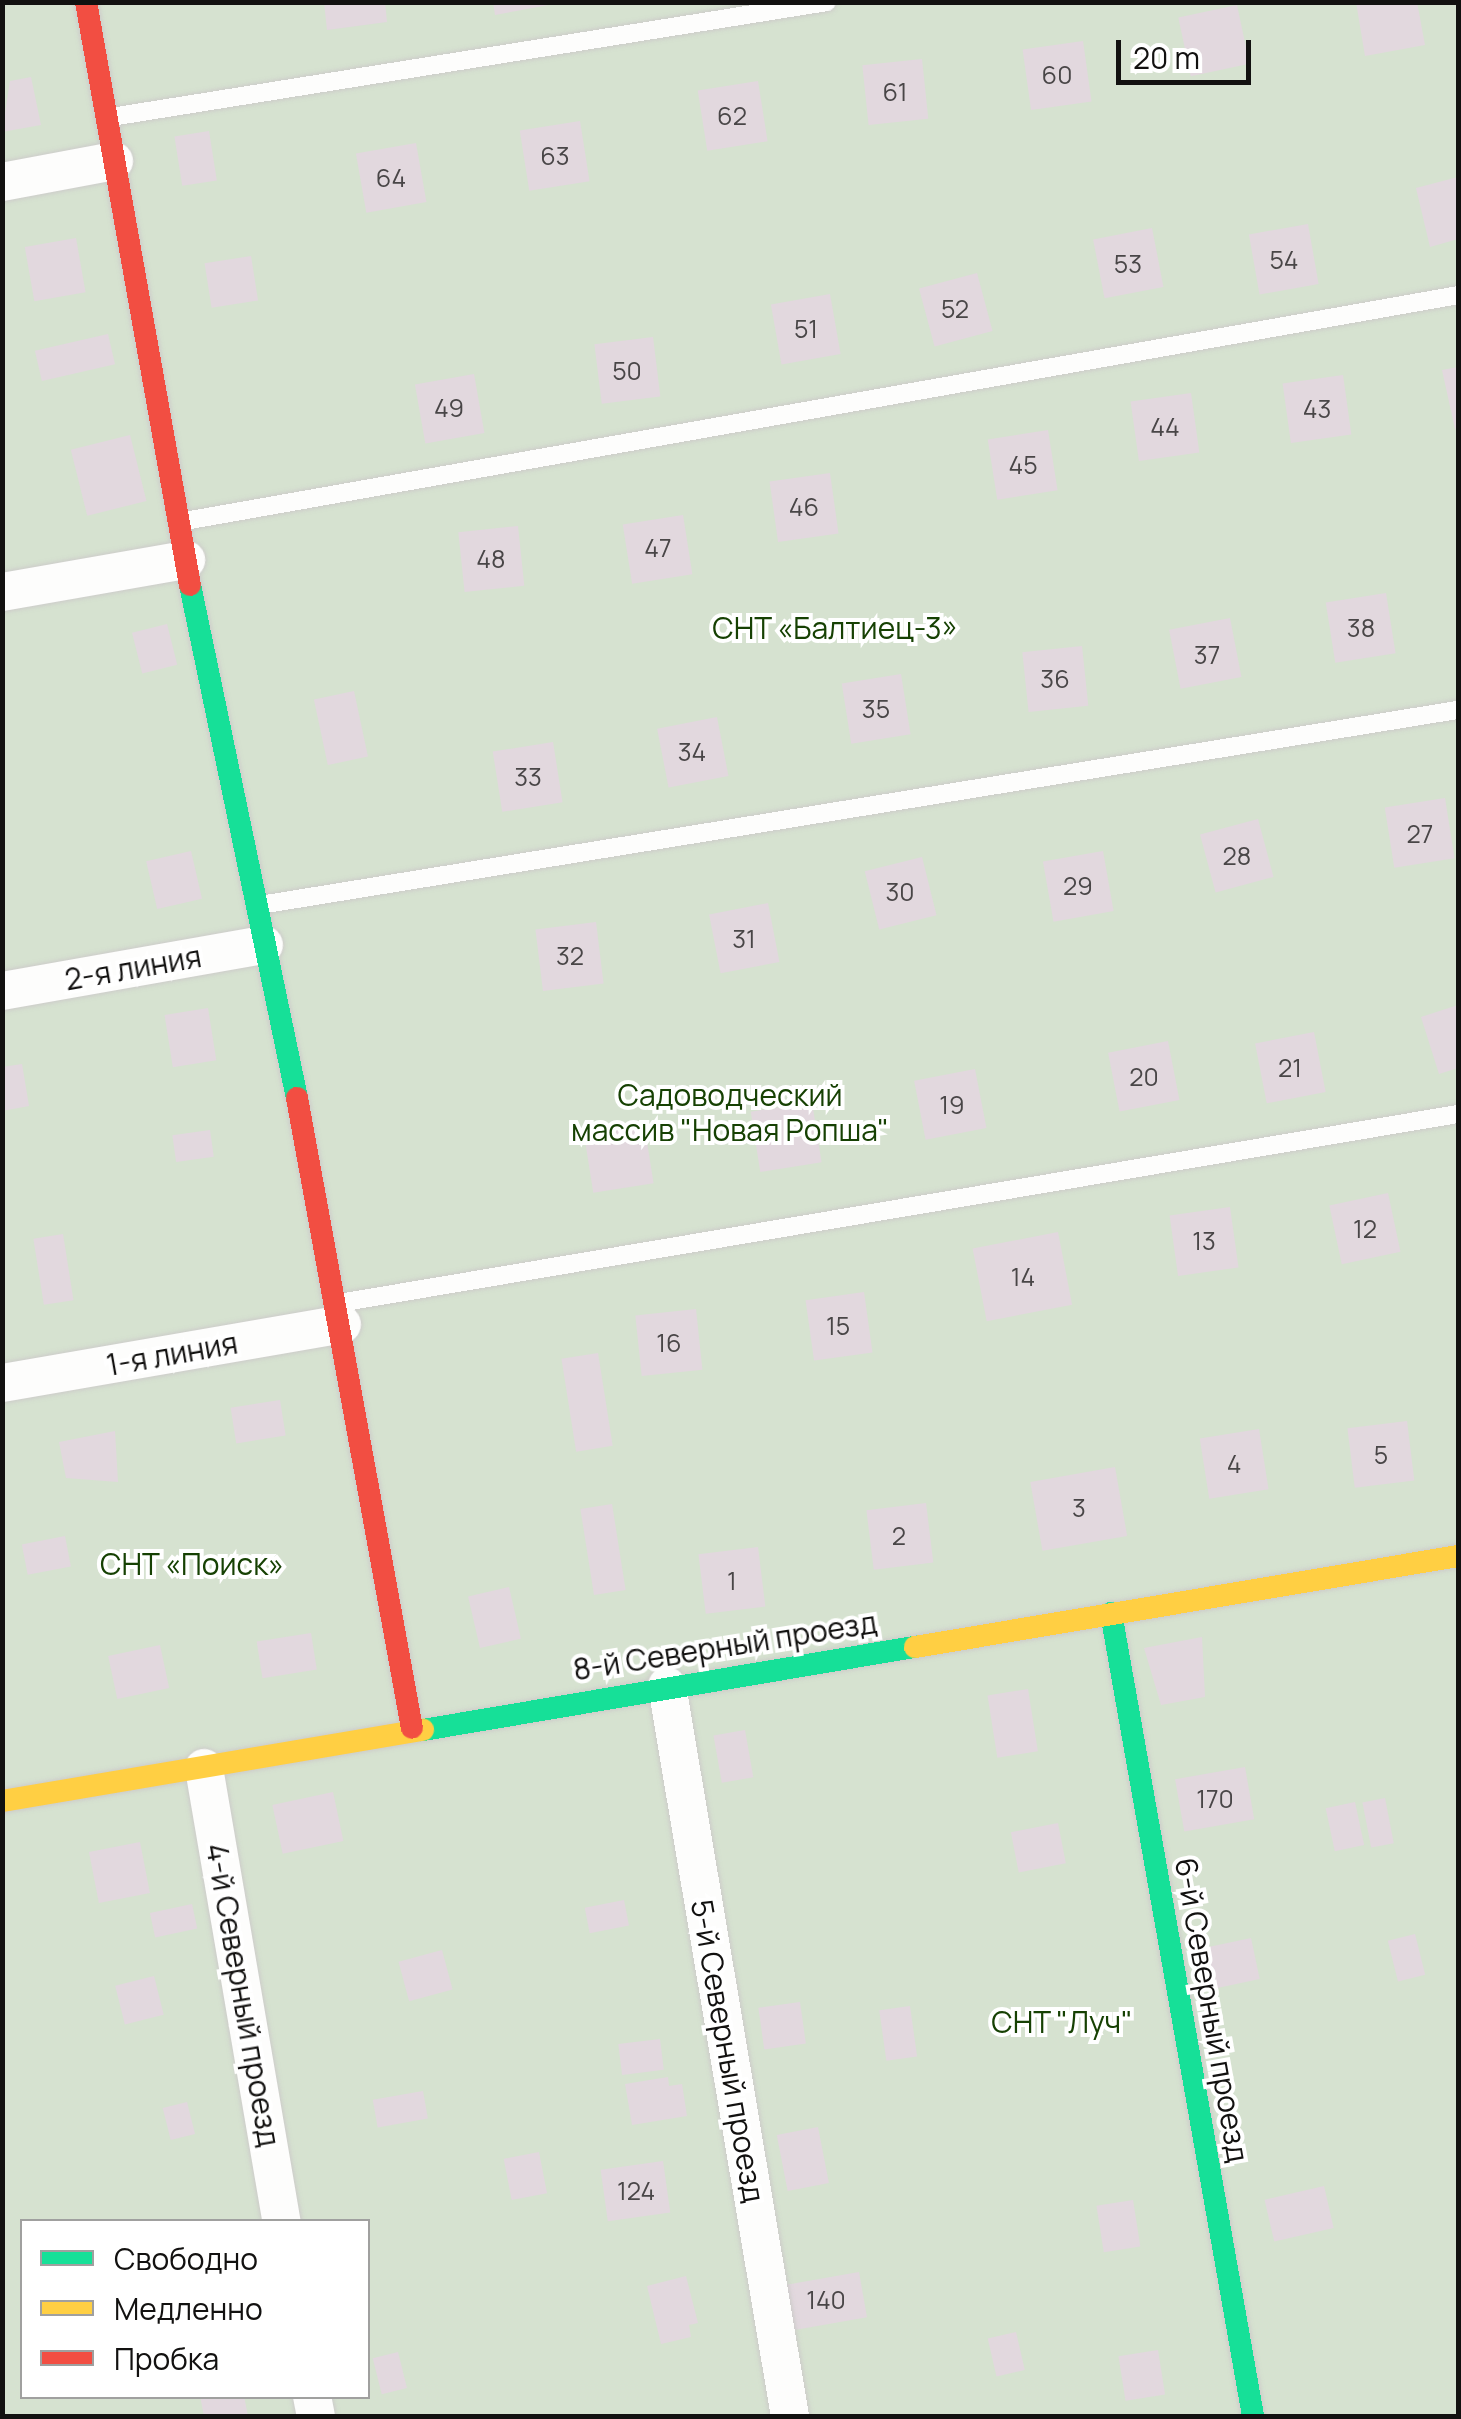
<!DOCTYPE html>
<meta charset="utf-8">
<style>
body{margin:0}
#map{position:relative;width:1461px;height:2419px;overflow:hidden;background:#f3f1ee;font-family:Manrope,sans-serif}
div>[style]{position:absolute}
.green>*{inset:0;background:#d6e2d0}
.building>*{inset:0;background:#e2d8de;transform-origin:0 0}
.roads{filter:drop-shadow(0 0 2px #cdccca) drop-shadow(0 0 2px #cdccca)}
.lane>*{height:18px;margin:-9px;padding:0 9px;transform-origin:9px;border-radius:9px;background:#fdfdfc}
.street>*{height:38px;margin:-19px;padding:0 19px;transform-origin:19px;border-radius:19px;background:#fdfdfc}
.fast>*{height:22px;margin:-11px;padding:0 11px;transform-origin:11px;border-radius:11px;background:#16e098}
.slow>*{height:22px;margin:-11px;padding:0 11px;transform-origin:11px;border-radius:11px;background:#ffcf43}
.jam>*{height:22px;margin:-11px;padding:0 11px;transform-origin:11px;border-radius:11px;background:#f24e42}
span{translate:-50% -50%;white-space:nowrap;text-align:center;line-height:1.15;-webkit-text-stroke:8px #fff;paint-order:stroke}
.number-label{font-size:25px;color:#494647}
.number-label span{-webkit-text-stroke-width:0}
.park-label{font-size:30px;color:#164103}
.street-label{font-size:30px;color:#121110}
.frame{position:absolute;inset:0;border:5px solid #121110;pointer-events:none}
.legend{position:absolute;left:20px;top:2219px;width:350px;height:180px;box-sizing:border-box;background:#fff;border:2px solid #a0a09f;margin:0;padding:12px 18px;list-style:none;font-size:30px;color:#121110}
.legend li{display:flex;align-items:center;gap:20px;height:50px}
.legend b{width:50px;border:2px solid #a0a09f}
.scale{position:absolute;left:1116px;top:40px;width:135px;height:45px;box-sizing:border-box;border:5px solid #121110;border-top:0;padding-left:12px;font-size:30px;line-height:35px;white-space:nowrap;color:#121110;-webkit-text-stroke:8px #fff;paint-order:stroke}
</style>
<div id="map">
<div class="green">
<i style="clip-path:polygon(evenodd,3px 3px,1458px 3px,1458px 2416px,3px 2416px,3px 3px,22px 2222px,368px 2222px,368px 2396px,22px 2396px,22px 2222px)"></i>
</div>
<div class="building">
<i style="clip-path:polygon(324px 2px,385px 2px,387px 22px,327px 30px)"></i>
<i style="clip-path:polygon(493px 2px,554px 2px,554px 4px,495px 15px)"></i>
<i style="clip-path:polygon(1356px 2px,1417px 2px,1425px 45px,1365px 56px)"></i>
<i style="left:1237px;top:5px;width:60px;height:60px;rotate:78deg"></i>
<i style="left:1083px;top:41px;width:61px;height:61px;rotate:82deg"></i>
<i style="left:922px;top:59px;width:60px;height:60px;rotate:84deg"></i>
<i style="clip-path:polygon(31px 77px,41px 125px,2px 132px,10px 81px)"></i>
<i style="left:758px;top:81px;width:61px;height:61px;rotate:81deg"></i>
<i style="left:580px;top:121px;width:61px;height:61px;rotate:81deg"></i>
<i style="left:209px;top:131px;width:50px;height:35px;rotate:81deg"></i>
<i style="left:416px;top:143px;width:60px;height:61px;rotate:80deg"></i>
<i style="clip-path:polygon(1458px 177px,1458px 239px,1430px 247px,1416px 188px)"></i>
<i style="left:1308px;top:224px;width:61px;height:60px;rotate:80deg"></i>
<i style="left:1152px;top:228px;width:60px;height:60px;rotate:79deg"></i>
<i style="left:76px;top:238px;width:55px;height:52px;rotate:80deg"></i>
<i style="left:251px;top:256px;width:45px;height:47px;rotate:81deg"></i>
<i style="left:977px;top:273px;width:60px;height:60px;rotate:75deg"></i>
<i style="left:830px;top:294px;width:61px;height:60px;rotate:80deg"></i>
<i style="left:108px;top:334px;width:31px;height:75px;rotate:77deg"></i>
<i style="left:653px;top:337px;width:60px;height:59px;rotate:83deg"></i>
<i style="clip-path:polygon(1458px 367px,1458px 428px,1455px 429px,1442px 370px)"></i>
<i style="left:474px;top:374px;width:60px;height:60px;rotate:80deg"></i>
<i style="left:1343px;top:375px;width:60px;height:61px;rotate:82deg"></i>
<i style="left:1191px;top:393px;width:60px;height:61px;rotate:82deg"></i>
<i style="left:1048px;top:430px;width:61px;height:61px;rotate:81deg"></i>
<i style="left:130px;top:435px;width:68px;height:61px;rotate:76deg"></i>
<i style="left:830px;top:473px;width:61px;height:61px;rotate:82deg"></i>
<i style="left:683px;top:515px;width:60px;height:61px;rotate:81deg"></i>
<i style="left:518px;top:526px;width:60px;height:60px;rotate:84deg"></i>
<i style="left:1386px;top:593px;width:61px;height:61px;rotate:81deg"></i>
<i style="left:1230px;top:618px;width:60px;height:62px;rotate:79deg"></i>
<i style="left:167px;top:624px;width:42px;height:36px;rotate:76deg"></i>
<i style="left:1082px;top:646px;width:60px;height:60px;rotate:84deg"></i>
<i style="left:901px;top:674px;width:61px;height:60px;rotate:81deg"></i>
<i style="left:354px;top:691px;width:67px;height:41px;rotate:78deg"></i>
<i style="left:717px;top:717px;width:60px;height:61px;rotate:79deg"></i>
<i style="left:553px;top:742px;width:61px;height:61px;rotate:81deg"></i>
<i style="left:1445px;top:798px;width:61px;height:61px;rotate:81deg"></i>
<i style="left:1258px;top:819px;width:60px;height:60px;rotate:75deg"></i>
<i style="left:191px;top:851px;width:49px;height:46px;rotate:77deg"></i>
<i style="left:1103px;top:851px;width:61px;height:61px;rotate:80deg"></i>
<i style="left:922px;top:857px;width:60px;height:59px;rotate:76deg"></i>
<i style="left:768px;top:903px;width:60px;height:60px;rotate:79deg"></i>
<i style="left:596px;top:922px;width:62px;height:61px;rotate:83deg"></i>
<i style="clip-path:polygon(1458px 1005px,1458px 1068px,1439px 1074px,1421px 1017px)"></i>
<i style="left:208px;top:1008px;width:53px;height:44px;rotate:81deg"></i>
<i style="left:1314px;top:1032px;width:61px;height:60px;rotate:79deg"></i>
<i style="left:1168px;top:1041px;width:60px;height:61px;rotate:79deg"></i>
<i style="clip-path:polygon(22px 1064px,29px 1106px,2px 1111px,2px 1067px)"></i>
<i style="left:975px;top:1069px;width:60px;height:62px;rotate:79deg"></i>
<i style="left:812px;top:1102px;width:61px;height:62px;rotate:81deg"></i>
<i style="left:644px;top:1123px;width:61px;height:61px;rotate:81deg"></i>
<i style="left:210px;top:1130px;width:27px;height:38px;rotate:82deg"></i>
<i style="left:1388px;top:1193px;width:60px;height:60px;rotate:78deg"></i>
<i style="left:1230px;top:1207px;width:61px;height:61px;rotate:82deg"></i>
<i style="left:1058px;top:1232px;width:74px;height:87px;rotate:79deg"></i>
<i style="left:63px;top:1234px;width:67px;height:30px;rotate:81deg"></i>
<i style="left:864px;top:1292px;width:61px;height:59px;rotate:82deg"></i>
<i style="left:696px;top:1309px;width:61px;height:61px;rotate:84deg"></i>
<i style="left:598px;top:1353px;width:94px;height:37px;rotate:81deg"></i>
<i style="left:280px;top:1400px;width:36px;height:50px;rotate:81deg"></i>
<i style="left:1407px;top:1421px;width:60px;height:60px;rotate:83deg"></i>
<i style="left:1259px;top:1429px;width:61px;height:60px;rotate:81deg"></i>
<i style="clip-path:polygon(115px 1431px,118px 1482px,66px 1478px,59px 1442px)"></i>
<i style="left:1115px;top:1467px;width:70px;height:86px;rotate:80deg"></i>
<i style="left:926px;top:1503px;width:60px;height:60px;rotate:83deg"></i>
<i style="left:612px;top:1504px;width:87px;height:32px;rotate:81deg"></i>
<i style="left:65px;top:1536px;width:31px;height:44px;rotate:79deg"></i>
<i style="left:758px;top:1547px;width:60px;height:60px;rotate:83deg"></i>
<i style="left:509px;top:1587px;width:53px;height:42px;rotate:77deg"></i>
<i style="left:311px;top:1633px;width:37px;height:55px;rotate:81deg"></i>
<i style="clip-path:polygon(1202px 1637px,1205px 1697px,1161px 1705px,1144px 1648px)"></i>
<i style="left:160px;top:1645px;width:44px;height:53px;rotate:78deg"></i>
<i style="left:1028px;top:1689px;width:63px;height:41px;rotate:81deg"></i>
<i style="left:745px;top:1730px;width:48px;height:32px;rotate:80deg"></i>
<i style="left:1245px;top:1767px;width:53px;height:71px;rotate:80deg"></i>
<i style="left:333px;top:1792px;width:50px;height:62px;rotate:78deg"></i>
<i style="left:1385px;top:1798px;width:46px;height:23px;rotate:79deg"></i>
<i style="left:1355px;top:1802px;width:44px;height:30px;rotate:78deg"></i>
<i style="left:1058px;top:1823px;width:41px;height:48px;rotate:79deg"></i>
<i style="left:140px;top:1842px;width:52px;height:52px;rotate:79deg"></i>
<i style="left:624px;top:1900px;width:26px;height:40px;rotate:79deg"></i>
<i style="left:192px;top:1904px;width:25px;height:43px;rotate:78deg"></i>
<i style="left:1415px;top:1934px;width:42px;height:28px;rotate:76deg"></i>
<i style="left:1251px;top:1938px;width:42px;height:47px;rotate:78deg"></i>
<i style="left:442px;top:1950px;width:41px;height:45px;rotate:75deg"></i>
<i style="left:154px;top:1976px;width:40px;height:40px;rotate:76deg"></i>
<i style="left:800px;top:2002px;width:42px;height:42px;rotate:82deg"></i>
<i style="left:910px;top:2006px;width:51px;height:31px;rotate:82deg"></i>
<i style="left:660px;top:2039px;width:31px;height:42px;rotate:83deg"></i>
<i style="clip-path:polygon(668px 2077px,669px 2086px,682px 2084px,687px 2116px,632px 2125px,625px 2084px)"></i>
<i style="left:423px;top:2091px;width:28px;height:51px;rotate:80deg"></i>
<i style="left:187px;top:2102px;width:33px;height:25px;rotate:76deg"></i>
<i style="left:818px;top:2127px;width:57px;height:42px;rotate:79deg"></i>
<i style="left:539px;top:2152px;width:42px;height:36px;rotate:79deg"></i>
<i style="left:663px;top:2161px;width:52px;height:63px;rotate:82deg"></i>
<i style="left:1324px;top:2186px;width:43px;height:61px;rotate:77deg"></i>
<i style="left:1133px;top:2200px;width:47px;height:37px;rotate:81deg"></i>
<i style="left:859px;top:2272px;width:46px;height:75px;rotate:80deg"></i>
<i style="clip-path:polygon(686px 2276px,698px 2323px,689px 2325px,691px 2337px,661px 2344px,647px 2286px)"></i>
<i style="left:1016px;top:2332px;width:39px;height:29px;rotate:77deg"></i>
<i style="left:1158px;top:2350px;width:45px;height:40px;rotate:81deg"></i>
<i style="left:398px;top:2352px;width:37px;height:26px;rotate:76deg"></i>
<i style="clip-path:polygon(200px 2396px,244px 2396px,248px 2416px,204px 2416px)"></i>
</div>
<div class="roads">
<div class="lane">
<i style="left:111px;top:117px;width:725px;rotate:-9.12deg"></i>
<i style="left:179px;top:522px;width:1299px;rotate:-10.06deg"></i>
<i style="left:260px;top:905px;width:1214px;rotate:-9.25deg"></i>
<i style="left:345px;top:1302px;width:1129px;rotate:-9.59deg"></i>
</div>
<div class="street">
<i style="left:2px;top:182px;width:114px;rotate:-10.6deg"></i>
<i style="left:2px;top:592px;width:187px;rotate:-9.9deg"></i>
<i style="left:2px;top:991px;width:266px;rotate:-10deg"></i>
<i style="left:2px;top:1383px;width:345px;rotate:-9.8deg"></i>
<i style="left:667px;top:1686px;width:740px;rotate:80.44deg"></i>
<i style="left:204px;top:1768px;width:461px;rotate:80.3deg"></i>
<i style="left:312px;top:2396px;width:20px;rotate:79deg"></i>
</div>
<div class="fast">
<i style="left:190px;top:585px;width:524px;rotate:78.22deg"></i>
<i style="left:1111px;top:1613px;width:815px;rotate:79.97deg"></i>
<i style="left:423px;top:1730px;width:499px;rotate:-9.6deg"></i>
</div>
<div class="slow">
<i style="left:915px;top:1647px;width:551px;rotate:-9.51deg"></i>
<i style="left:2px;top:1801px;width:427px;rotate:-9.6deg"></i>
</div>
<div class="jam">
<i style="left:86px;top:2px;width:592px;rotate:79.89deg"></i>
<i style="left:297px;top:1098px;width:640px;rotate:79.66deg"></i>
</div>
</div>
<div class="number-label">
<span style="left:1057px;top:75px">60</span>
<span style="left:895px;top:92px">61</span>
<span style="left:732px;top:116px">62</span>
<span style="left:555px;top:156px">63</span>
<span style="left:391px;top:178px">64</span>
<span style="left:1284px;top:260px">54</span>
<span style="left:1128px;top:264px">53</span>
<span style="left:955px;top:309px">52</span>
<span style="left:806px;top:329px">51</span>
<span style="left:627px;top:371px">50</span>
<span style="left:449px;top:408px">49</span>
<span style="left:1317px;top:409px">43</span>
<span style="left:1165px;top:427px">44</span>
<span style="left:1023px;top:465px">45</span>
<span style="left:804px;top:507px">46</span>
<span style="left:658px;top:548px">47</span>
<span style="left:491px;top:559px">48</span>
<span style="left:1361px;top:628px">38</span>
<span style="left:1207px;top:655px">37</span>
<span style="left:1055px;top:679px">36</span>
<span style="left:876px;top:709px">35</span>
<span style="left:692px;top:752px">34</span>
<span style="left:528px;top:777px">33</span>
<span style="left:1420px;top:834px">27</span>
<span style="left:1237px;top:856px">28</span>
<span style="left:1078px;top:886px">29</span>
<span style="left:900px;top:892px">30</span>
<span style="left:744px;top:939px">31</span>
<span style="left:570px;top:956px">32</span>
<span style="left:1290px;top:1068px">21</span>
<span style="left:1144px;top:1077px">20</span>
<span style="left:952px;top:1105px">19</span>
<span style="left:1365px;top:1229px">12</span>
<span style="left:1204px;top:1241px">13</span>
<span style="left:1023px;top:1277px">14</span>
<span style="left:838px;top:1326px">15</span>
<span style="left:669px;top:1343px">16</span>
<span style="left:1381px;top:1455px">5</span>
<span style="left:1234px;top:1464px">4</span>
<span style="left:1079px;top:1508px">3</span>
<span style="left:899px;top:1536px">2</span>
<span style="left:732px;top:1581px">1</span>
<span style="left:1215px;top:1799px">170</span>
<span style="left:636px;top:2191px">124</span>
<span style="left:826px;top:2300px">140</span>
</div>
<div class="park-label">
<span style="left:835px;top:628px">СНТ «Балтиец-3»</span>
<span style="left:730px;top:1112px">Садоводческий<br>массив "Новая Ропша"</span>
<span style="left:192px;top:1564px">СНТ «Поиск»</span>
<span style="left:1062px;top:2022px">СНТ "Луч"</span>
</div>
<div class="street-label">
<span style="left:133px;top:968px;rotate:-10deg">2-я линия</span>
<span style="left:172px;top:1354px;rotate:-10deg">1-я линия</span>
<span style="left:725px;top:1646px;rotate:-9deg">8-й Северный проезд</span>
<span style="left:243px;top:1995px;rotate:80deg">4-й Северный проезд</span>
<span style="left:1212px;top:2010px;rotate:80deg">6-й Северный проезд</span>
<span style="left:728px;top:2051px;rotate:80deg">5-й Северный проезд</span>
</div>
<div class="frame"></div>
<ul class="legend">
<li><b style="height:12px;background:#16e098"></b>Свободно</li>
<li><b style="height:12px;background:#ffcf43"></b>Медленно</li>
<li><b style="height:12px;background:#f24e42"></b>Пробка</li>
</ul>
<div class="scale">20 m</div>
</div>
